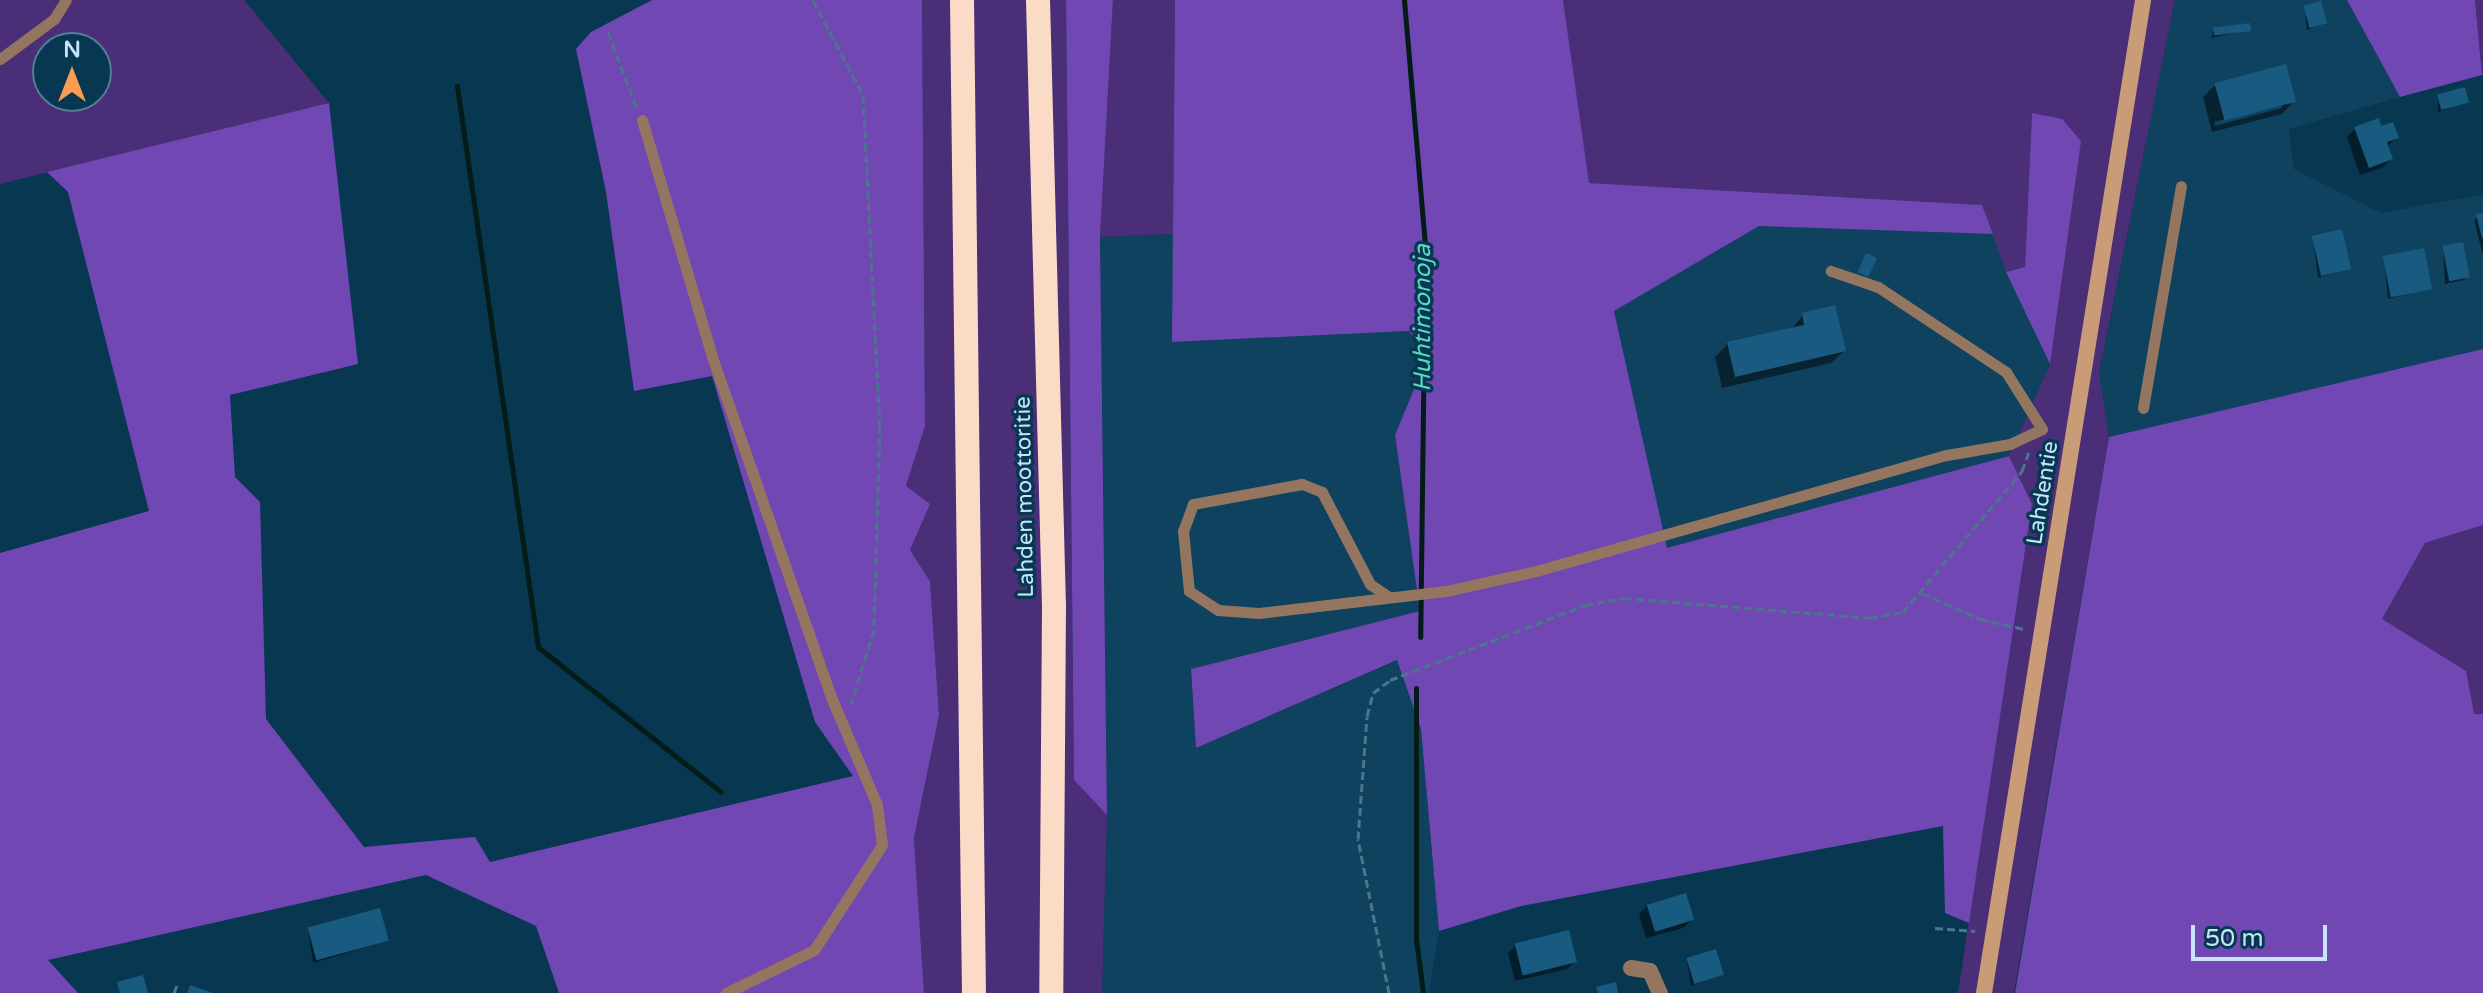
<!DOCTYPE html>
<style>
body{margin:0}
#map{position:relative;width:2483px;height:993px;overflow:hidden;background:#073751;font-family:"Varela Round",sans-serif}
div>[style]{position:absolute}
.built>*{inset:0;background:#0e425f}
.green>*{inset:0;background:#4a2e77}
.forest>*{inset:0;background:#7147b4}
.shadow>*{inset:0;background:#0007}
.stream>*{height:5px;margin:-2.5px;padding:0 2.5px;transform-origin:2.5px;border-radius:2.5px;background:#031c17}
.building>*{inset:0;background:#195b80;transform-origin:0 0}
.path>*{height:3px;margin-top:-1.5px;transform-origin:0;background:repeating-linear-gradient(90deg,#4b758d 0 8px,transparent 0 12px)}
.service>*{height:11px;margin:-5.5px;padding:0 5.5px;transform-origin:5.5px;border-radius:5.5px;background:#947660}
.minor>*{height:16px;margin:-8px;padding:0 8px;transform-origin:8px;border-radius:8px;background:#947660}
.secondary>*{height:16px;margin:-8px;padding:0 8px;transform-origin:8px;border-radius:8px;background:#ca9b77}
.motorway>*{height:24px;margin:-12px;padding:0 12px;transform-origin:12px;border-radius:12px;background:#fadcc6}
span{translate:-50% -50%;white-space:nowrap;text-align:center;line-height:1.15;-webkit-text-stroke:7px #073751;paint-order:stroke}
.street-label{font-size:22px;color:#c6e5fa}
.water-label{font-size:24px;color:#5ad8bf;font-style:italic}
.north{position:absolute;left:32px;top:32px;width:80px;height:80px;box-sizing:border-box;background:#073751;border:2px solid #537d95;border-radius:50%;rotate:0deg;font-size:22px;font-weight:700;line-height:32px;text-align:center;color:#c6e5fa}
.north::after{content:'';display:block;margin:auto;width:28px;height:36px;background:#fb9e51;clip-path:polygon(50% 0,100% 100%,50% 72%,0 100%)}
.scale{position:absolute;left:2191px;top:925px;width:136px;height:36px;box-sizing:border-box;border:4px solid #c6e5fa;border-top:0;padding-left:10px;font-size:24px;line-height:28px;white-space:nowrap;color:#c6e5fa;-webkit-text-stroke:6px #073751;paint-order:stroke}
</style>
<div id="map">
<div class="built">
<i style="clip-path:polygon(2175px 0,2347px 0,2400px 97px,2289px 129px,2294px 169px,2381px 213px,2483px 194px,2483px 349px,2109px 437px,2099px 374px)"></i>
<i style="clip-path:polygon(1759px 226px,1993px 234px,2050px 364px,2009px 456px,1667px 549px,1614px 310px)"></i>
<i style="clip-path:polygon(1173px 234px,1173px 342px,1409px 331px,1427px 359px,1395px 435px,1420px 611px,1191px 669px,1196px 748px,1398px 660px,1421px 729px,1439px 931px,1429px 993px,1102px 993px,1107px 815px,1100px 237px)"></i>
</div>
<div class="green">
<i style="clip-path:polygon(evenodd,0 0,244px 0,329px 103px,0 184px,0 0,48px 48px,96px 48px,96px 96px,48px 96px,48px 48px)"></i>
<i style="clip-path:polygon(922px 0,1066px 0,1074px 780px,1107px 815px,1102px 993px,924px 993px,914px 838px,939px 715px,930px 581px,910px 550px,929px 504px,906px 486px,925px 426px)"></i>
<i style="clip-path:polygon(1113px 0,1175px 0,1173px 234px,1100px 237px)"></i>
<i style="clip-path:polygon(1563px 0,2175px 0,2099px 373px,2109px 437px,2014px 993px,1958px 993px,2032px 504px,2009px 456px,2050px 364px,2032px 114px,2025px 267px,2006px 272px,1982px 205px,1588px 183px)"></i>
<i style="clip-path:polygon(2475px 0,2483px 0,2483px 77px,2482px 75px)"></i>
<i style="clip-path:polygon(2483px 525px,2483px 714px,2474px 714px,2382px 619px,2425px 543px)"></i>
</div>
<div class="forest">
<i style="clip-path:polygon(652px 0,922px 0,925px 426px,906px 486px,930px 504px,910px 550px,930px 581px,939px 715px,914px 838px,924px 993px,559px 993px,536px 926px,426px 875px,48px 960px,78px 993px,0 993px,0 553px,149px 511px,68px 192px,47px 172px,329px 103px,358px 364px,230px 395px,235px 477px,260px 502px,266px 719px,364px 847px,475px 837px,490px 862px,853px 776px,815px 722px,712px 376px,634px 391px,606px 192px,576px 49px,591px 32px)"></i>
<i style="clip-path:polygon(1066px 0,1113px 0,1100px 237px,1107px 815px,1074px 780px)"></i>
<i style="clip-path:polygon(1175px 0,1563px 0,1589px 183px,1982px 205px,1993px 234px,1759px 226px,1614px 311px,1667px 548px,2009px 456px,2032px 504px,1969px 923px,1945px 913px,1943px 826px,1521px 906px,1439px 931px,1421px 729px,1397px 660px,1196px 748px,1191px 669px,1420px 611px,1395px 435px,1427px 358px,1409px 331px,1172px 342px)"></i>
<i style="clip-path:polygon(2347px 0,2475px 0,2482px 75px,2400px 97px)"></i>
<i style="clip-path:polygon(2032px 113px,2062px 119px,2081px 141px,2050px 364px,2006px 272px,2025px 267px)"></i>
<i style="clip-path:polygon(2483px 349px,2483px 525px,2425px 543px,2382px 619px,2466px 671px,2474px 714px,2483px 714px,2483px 993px,2015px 993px,2109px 437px)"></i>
</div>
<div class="shadow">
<i style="clip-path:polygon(2305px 8px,2325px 23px,2307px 30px)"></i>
<i style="clip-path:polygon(2214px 30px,2249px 30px,2211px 38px)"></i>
<i style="clip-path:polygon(evenodd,2215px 85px,2294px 101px,2282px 114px,2212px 132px,2203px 97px,2215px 85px,2282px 103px,2282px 108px,2215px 126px,2214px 122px,2282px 103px)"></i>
<i style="clip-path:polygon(2438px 96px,2467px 102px,2438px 112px)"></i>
<i style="clip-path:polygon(2355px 129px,2380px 129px,2396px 138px,2388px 146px,2391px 159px,2383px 167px,2360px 175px,2347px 137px)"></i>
<i style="clip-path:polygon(2483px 215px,2483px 256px,2474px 220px)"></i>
<i style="clip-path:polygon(2313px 237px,2349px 268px,2318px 278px)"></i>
<i style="clip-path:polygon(2443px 248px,2467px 277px,2464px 280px,2445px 284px)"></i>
<i style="clip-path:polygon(2384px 257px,2430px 288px,2388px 299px)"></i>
<i style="clip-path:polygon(1803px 315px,1844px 351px,1831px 363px,1722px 388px,1715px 357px,1728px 344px,1791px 330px)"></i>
<i style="clip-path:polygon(1647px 906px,1692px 920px,1683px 928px,1646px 938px,1639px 914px)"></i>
<i style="clip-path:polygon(308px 929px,387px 941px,313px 963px)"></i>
<i style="clip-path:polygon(1516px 945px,1575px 961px,1567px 969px,1515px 981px,1508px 953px)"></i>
<i style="clip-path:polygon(1687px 959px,1721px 975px,1691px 986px)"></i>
</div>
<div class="stream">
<i style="left:1404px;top:0;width:247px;rotate:85.1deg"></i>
<i style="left:1425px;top:246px;width:391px;rotate:90.7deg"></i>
<i style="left:457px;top:86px;width:567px;rotate:81.78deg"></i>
<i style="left:538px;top:647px;width:233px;rotate:38.4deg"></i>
<i style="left:1416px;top:688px;width:251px;rotate:90deg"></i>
<i style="left:1416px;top:939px;width:54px;rotate:82.6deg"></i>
</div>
<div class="building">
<i style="left:2321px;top:1px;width:23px;height:18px;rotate:75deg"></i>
<i style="left:2250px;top:23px;width:8px;height:37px;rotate:83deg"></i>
<i style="left:2286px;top:64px;width:39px;height:74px;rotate:75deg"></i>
<i style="left:2465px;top:87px;width:16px;height:29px;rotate:75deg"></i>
<i style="clip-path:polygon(2379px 118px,2381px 126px,2393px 122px,2399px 138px,2387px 142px,2393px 159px,2369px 168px,2354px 127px)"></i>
<i style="clip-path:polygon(2483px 213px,2483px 238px,2482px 238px,2476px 214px)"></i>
<i style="left:2342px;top:229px;width:41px;height:31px;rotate:77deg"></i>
<i style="left:2463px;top:242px;width:36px;height:21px;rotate:79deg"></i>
<i style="left:2424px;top:248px;width:42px;height:42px;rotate:79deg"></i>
<i style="left:1866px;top:253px;width:12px;height:21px;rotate:24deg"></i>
<i style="clip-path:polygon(1835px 305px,1846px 351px,1735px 377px,1727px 342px,1804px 325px,1802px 313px)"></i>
<i style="left:1686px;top:893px;width:28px;height:41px;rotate:73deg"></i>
<i style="left:380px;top:908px;width:34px;height:75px;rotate:75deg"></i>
<i style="left:1569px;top:930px;width:33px;height:56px;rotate:76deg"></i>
<i style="left:1716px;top:949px;width:27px;height:31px;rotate:73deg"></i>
<i style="clip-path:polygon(143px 975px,148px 993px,120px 993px,117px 982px)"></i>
<i style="clip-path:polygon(1616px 982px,1618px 993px,1598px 993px,1596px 987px)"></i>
<i style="clip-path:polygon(190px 985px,213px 993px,187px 993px)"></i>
</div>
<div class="path">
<i style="left:813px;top:0;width:107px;rotate:62.2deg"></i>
<i style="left:863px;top:95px;width:331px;rotate:87.1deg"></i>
<i style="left:880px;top:426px;width:204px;rotate:91.7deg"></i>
<i style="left:874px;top:630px;width:77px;rotate:107.3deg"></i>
<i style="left:608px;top:32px;width:82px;rotate:69.4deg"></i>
<i style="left:1922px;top:593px;width:64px;rotate:24.1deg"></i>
<i style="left:1980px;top:619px;width:45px;rotate:12.8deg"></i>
<i style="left:1935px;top:928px;width:40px;rotate:4.3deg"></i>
<i style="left:174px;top:993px;width:12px;rotate:-70deg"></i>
<i style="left:1389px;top:993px;width:157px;rotate:-101.4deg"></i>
<i style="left:1358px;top:839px;width:123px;rotate:-85.8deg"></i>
<i style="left:1367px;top:716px;width:24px;rotate:-75deg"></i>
<i style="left:1373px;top:693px;width:21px;rotate:-37deg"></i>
<i style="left:1390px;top:680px;width:209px;rotate:-21deg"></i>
<i style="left:1585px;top:605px;width:40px;rotate:-10deg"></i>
<i style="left:1624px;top:598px;width:247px;rotate:4.6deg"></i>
<i style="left:1870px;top:618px;width:34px;rotate:-10deg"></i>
<i style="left:1903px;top:612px;width:185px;rotate:-49.8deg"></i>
<i style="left:2022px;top:471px;width:20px;rotate:-70deg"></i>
</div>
<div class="service">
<i style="left:0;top:59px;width:67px;rotate:-36.5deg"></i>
<i style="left:54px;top:19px;width:22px;rotate:-58deg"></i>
<i style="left:642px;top:120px;width:247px;rotate:73.5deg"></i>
<i style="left:712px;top:357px;width:360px;rotate:70.7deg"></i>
<i style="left:831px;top:697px;width:117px;rotate:66.9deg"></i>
<i style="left:877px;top:805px;width:40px;rotate:82.9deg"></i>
<i style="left:882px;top:845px;width:125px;rotate:122.9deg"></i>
<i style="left:814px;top:950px;width:98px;rotate:154deg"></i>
<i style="left:2143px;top:408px;width:225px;rotate:-80.3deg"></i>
<i style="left:1389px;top:597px;width:23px;rotate:-146deg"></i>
<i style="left:1370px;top:584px;width:104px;rotate:-117.6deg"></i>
<i style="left:1322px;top:492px;width:22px;rotate:-158deg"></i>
<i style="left:1302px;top:484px;width:111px;rotate:169.6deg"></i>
<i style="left:1193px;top:504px;width:29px;rotate:110deg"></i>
<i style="left:1183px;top:531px;width:60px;rotate:84.3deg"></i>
<i style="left:1189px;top:591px;width:35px;rotate:33deg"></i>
<i style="left:1218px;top:610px;width:41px;rotate:4.2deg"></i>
<i style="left:1259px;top:613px;width:188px;rotate:-6.7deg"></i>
<i style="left:1446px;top:591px;width:92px;rotate:-12.5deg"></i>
<i style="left:1536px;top:571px;width:427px;rotate:-15.8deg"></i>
<i style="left:1947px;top:455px;width:64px;rotate:-9.9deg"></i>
<i style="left:2010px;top:444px;width:35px;rotate:-25deg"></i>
<i style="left:2042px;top:429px;width:67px;rotate:-122.3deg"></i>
<i style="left:2006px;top:372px;width:154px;rotate:-146.4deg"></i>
<i style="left:1878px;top:287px;width:50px;rotate:-161.2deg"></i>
</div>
<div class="minor">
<i style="left:1631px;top:968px;width:19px;rotate:9deg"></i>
<i style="left:1650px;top:971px;width:24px;rotate:66deg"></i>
</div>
<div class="secondary">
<i style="left:1984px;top:993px;width:1006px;rotate:-80.9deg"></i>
</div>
<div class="motorway">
<i style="left:962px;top:0;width:993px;rotate:89.31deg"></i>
<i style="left:1038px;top:0;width:605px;rotate:88.49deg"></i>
<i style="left:1054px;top:605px;width:388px;rotate:90.4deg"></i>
</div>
<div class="street-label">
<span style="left:2043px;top:493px;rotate:-81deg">Lahdentie</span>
<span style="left:1025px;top:497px;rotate:-91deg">Lahden moottoritie</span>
</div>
<div class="water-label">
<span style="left:1423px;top:318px;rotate:-90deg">Huhtimonoja</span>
</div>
<div class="north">N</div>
<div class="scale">50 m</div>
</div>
